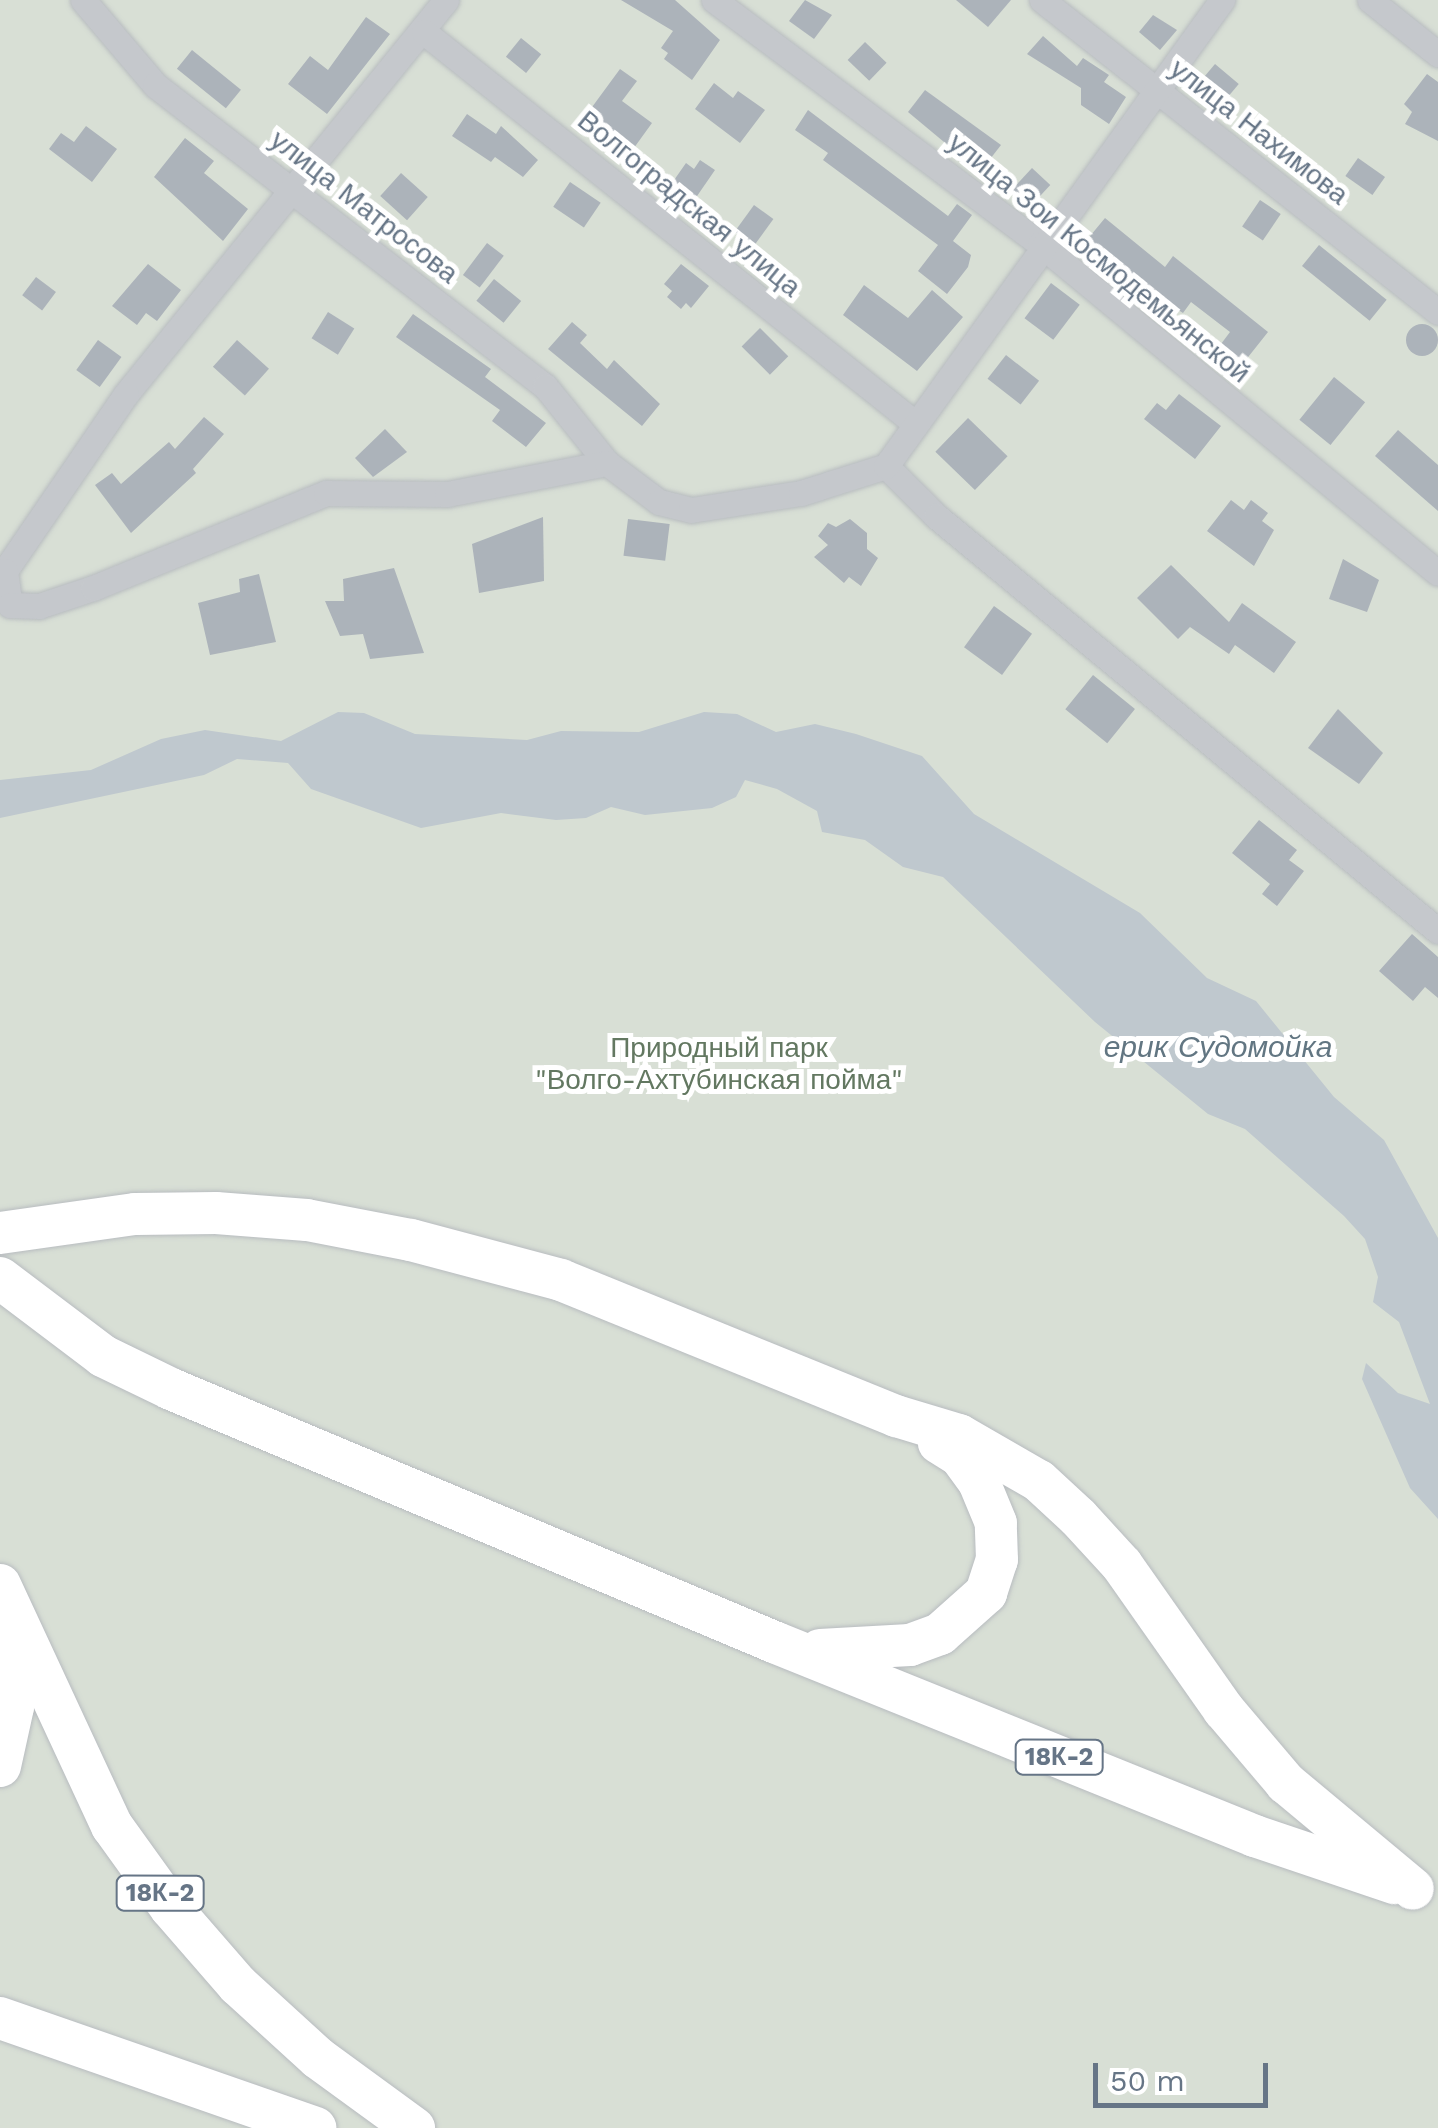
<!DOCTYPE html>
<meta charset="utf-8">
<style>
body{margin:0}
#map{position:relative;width:1438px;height:2128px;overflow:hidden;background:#f7f7f4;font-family:"Work Sans",sans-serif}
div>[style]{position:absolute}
.green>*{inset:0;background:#d8dfd5;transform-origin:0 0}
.water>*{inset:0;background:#bfc8ce}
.building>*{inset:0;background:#acb3ba;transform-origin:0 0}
.round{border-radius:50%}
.roads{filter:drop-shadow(0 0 2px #b8bcc0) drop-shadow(0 0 2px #b8bcc0)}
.minor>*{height:25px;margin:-12.5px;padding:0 12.5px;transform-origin:12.5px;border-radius:12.5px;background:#c5c8cc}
.primary>*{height:42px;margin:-21px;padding:0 21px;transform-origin:21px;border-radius:21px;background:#fff}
span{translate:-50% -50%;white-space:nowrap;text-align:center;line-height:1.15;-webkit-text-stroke:10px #fff;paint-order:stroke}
.shield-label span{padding:2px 8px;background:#fff;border:2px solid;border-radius:8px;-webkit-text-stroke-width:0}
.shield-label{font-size:25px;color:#667586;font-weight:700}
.street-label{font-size:28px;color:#667586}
.park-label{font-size:28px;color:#637861}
.water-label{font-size:30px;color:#627682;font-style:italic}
.scale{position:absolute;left:1093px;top:2063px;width:175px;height:45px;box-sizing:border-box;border:5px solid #667586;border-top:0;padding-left:12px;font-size:30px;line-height:35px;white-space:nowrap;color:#667586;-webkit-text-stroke:8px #fff;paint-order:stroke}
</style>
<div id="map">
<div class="green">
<i style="left:0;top:0;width:1438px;height:2128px"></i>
</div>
<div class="water">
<i style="clip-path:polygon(338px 712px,364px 713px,415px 734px,527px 740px,561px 731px,639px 732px,704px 712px,737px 714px,776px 732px,815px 724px,856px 734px,922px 756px,974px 814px,1140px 913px,1207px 978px,1256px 1001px,1334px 1097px,1384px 1140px,1438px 1238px,1438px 1519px,1410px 1488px,1362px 1379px,1366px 1363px,1398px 1393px,1430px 1404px,1399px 1322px,1373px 1302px,1378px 1277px,1365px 1239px,1344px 1216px,1245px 1129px,1208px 1114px,1095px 1022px,943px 877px,903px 867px,865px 840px,822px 832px,817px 811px,777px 789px,745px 780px,736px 797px,712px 808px,645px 815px,611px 807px,586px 818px,556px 820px,501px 813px,421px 828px,311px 789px,288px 763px,237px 759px,204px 775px,0 818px,0 780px,91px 770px,161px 739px,205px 730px,281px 741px)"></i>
</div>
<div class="building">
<i style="clip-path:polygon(621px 0,675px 0,720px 40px,692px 80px,664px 59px,668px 53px,661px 48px,673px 31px)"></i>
<i style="clip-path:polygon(805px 0,832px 15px,814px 39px,789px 21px)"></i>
<i style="clip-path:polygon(956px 0,1011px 0,988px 27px)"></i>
<i style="clip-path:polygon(1153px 15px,1177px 30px,1160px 50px,1139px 32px)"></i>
<i style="clip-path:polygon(366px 17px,390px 34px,327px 114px,288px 84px,310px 56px,328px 70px)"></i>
<i style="clip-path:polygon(1043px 36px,1077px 66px,1083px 58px,1109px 75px,1104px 82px,1126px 97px,1109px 124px,1081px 105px,1081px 88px,1027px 54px)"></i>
<i style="left:521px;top:38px;width:26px;height:24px;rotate:39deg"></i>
<i style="left:865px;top:42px;width:30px;height:25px;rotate:44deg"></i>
<i style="left:192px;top:50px;width:63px;height:24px;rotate:39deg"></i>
<i style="left:1215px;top:64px;width:31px;height:18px;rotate:40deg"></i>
<i style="clip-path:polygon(620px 69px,637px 81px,622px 101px,652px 123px,631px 152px,584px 118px)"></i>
<i style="clip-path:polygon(1427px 74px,1438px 82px,1438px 141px,1405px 124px,1412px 112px,1404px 104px)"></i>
<i style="clip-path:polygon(714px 83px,733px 98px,738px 91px,765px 110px,740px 143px,695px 109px)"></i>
<i style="clip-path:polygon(925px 90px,1001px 145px,980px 172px,908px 112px)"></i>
<i style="clip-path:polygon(808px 110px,948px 216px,957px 204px,972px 215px,953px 241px,971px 255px,968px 267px,947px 294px,918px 271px,938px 245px,823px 160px,828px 153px,795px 130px)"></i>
<i style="clip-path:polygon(467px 114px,496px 134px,501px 126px,538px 160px,523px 177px,495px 157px,491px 162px,452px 136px)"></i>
<i style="clip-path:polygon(86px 126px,117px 149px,92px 182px,49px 149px,61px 133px,74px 142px)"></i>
<i style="clip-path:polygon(185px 138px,214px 161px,204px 173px,248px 209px,223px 241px,154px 177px)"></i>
<i style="left:1358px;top:158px;width:33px;height:22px;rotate:35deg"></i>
<i style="clip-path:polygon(700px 160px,715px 170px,695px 199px,672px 183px,686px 163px,694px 169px)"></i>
<i style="left:1032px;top:168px;width:25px;height:31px;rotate:43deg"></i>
<i style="left:401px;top:173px;width:36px;height:31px;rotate:42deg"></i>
<i style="left:570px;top:182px;width:37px;height:30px;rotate:34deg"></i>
<i style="left:1260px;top:200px;width:25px;height:32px;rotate:34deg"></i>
<i style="left:754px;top:205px;width:24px;height:33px;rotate:36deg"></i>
<i style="clip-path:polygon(1105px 218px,1165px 267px,1173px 256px,1268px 332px,1241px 366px,1218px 348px,1230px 332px,1191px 302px,1183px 313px,1081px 247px)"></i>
<i style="left:487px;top:243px;width:21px;height:40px;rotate:37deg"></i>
<i style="left:1319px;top:245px;width:87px;height:27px;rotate:39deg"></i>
<i style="clip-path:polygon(148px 264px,181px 290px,157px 321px,146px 313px,137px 325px,112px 306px)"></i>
<i style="clip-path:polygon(681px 264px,709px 286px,691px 308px,686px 303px,681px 309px,667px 297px,672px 291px,664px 284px)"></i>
<i style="left:36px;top:277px;width:25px;height:23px;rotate:37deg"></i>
<i style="left:494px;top:279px;width:35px;height:28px;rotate:39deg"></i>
<i style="left:1051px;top:283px;width:36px;height:44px;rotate:37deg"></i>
<i style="clip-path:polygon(864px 285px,908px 318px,932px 290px,963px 317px,917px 371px,843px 315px)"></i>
<i style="left:328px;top:312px;width:31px;height:31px;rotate:32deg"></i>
<i style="clip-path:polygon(413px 314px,491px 369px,485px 377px,546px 423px,526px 447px,492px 421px,500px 410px,396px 337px)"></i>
<i style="clip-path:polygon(572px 322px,587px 335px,580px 343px,607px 369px,614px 360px,660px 404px,642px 426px,548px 349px)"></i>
<i class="round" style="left:1406px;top:324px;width:32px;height:32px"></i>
<i style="left:760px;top:328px;width:40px;height:26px;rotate:45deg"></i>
<i style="left:98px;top:340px;width:29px;height:37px;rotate:36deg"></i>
<i style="left:237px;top:340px;width:43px;height:36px;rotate:42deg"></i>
<i style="left:1006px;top:355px;width:42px;height:30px;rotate:38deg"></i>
<i style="left:1334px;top:377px;width:40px;height:55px;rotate:39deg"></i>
<i style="clip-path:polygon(1179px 394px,1221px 426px,1195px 459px,1144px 419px,1157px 403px,1166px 410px)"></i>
<i style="clip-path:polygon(204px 417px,224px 434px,193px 469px,196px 473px,131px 533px,95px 485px,112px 473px,121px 484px,169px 442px,175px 449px)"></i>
<i style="left:968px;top:418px;width:55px;height:47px;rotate:44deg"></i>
<i style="clip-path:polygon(385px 429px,407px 452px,373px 477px,355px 458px)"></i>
<i style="clip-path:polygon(1398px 430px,1438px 465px,1438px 511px,1375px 456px)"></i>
<i style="clip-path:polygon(1231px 500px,1244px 510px,1251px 500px,1268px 513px,1262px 521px,1274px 530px,1254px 566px,1207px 531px)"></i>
<i style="clip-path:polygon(543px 517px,544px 581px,479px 593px,472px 544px)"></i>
<i style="left:628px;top:519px;width:42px;height:37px;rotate:7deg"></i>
<i style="clip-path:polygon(850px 519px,867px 533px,867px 549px,878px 558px,861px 586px,849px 577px,844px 583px,814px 557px,828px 545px,818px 536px,828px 523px,836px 527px)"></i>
<i style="clip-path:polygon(1343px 559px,1379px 580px,1367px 612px,1329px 599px)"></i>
<i style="clip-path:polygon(1171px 565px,1229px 622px,1242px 603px,1296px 642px,1274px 673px,1235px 645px,1229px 654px,1190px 627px,1178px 639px,1137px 598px)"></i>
<i style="clip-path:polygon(394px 568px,424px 653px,370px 659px,363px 634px,340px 636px,325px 601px,344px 601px,343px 579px)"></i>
<i style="clip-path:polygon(259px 574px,276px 642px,210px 655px,198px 603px,240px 592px,239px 579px)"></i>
<i style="left:994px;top:606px;width:47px;height:51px;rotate:36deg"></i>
<i style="left:1093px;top:675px;width:54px;height:44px;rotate:39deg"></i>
<i style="clip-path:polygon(1338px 709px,1383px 753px,1359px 784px,1308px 748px)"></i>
<i style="clip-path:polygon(1259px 820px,1297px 850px,1289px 860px,1304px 871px,1277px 906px,1262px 894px,1270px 884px,1232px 853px)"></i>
<i style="clip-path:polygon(1412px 934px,1438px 957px,1438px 998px,1425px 987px,1413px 1001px,1379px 971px)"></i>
</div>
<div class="roads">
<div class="minor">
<i style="left:83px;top:0;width:111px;rotate:49.7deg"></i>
<i style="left:155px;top:85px;width:493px;rotate:37.7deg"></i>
<i style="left:545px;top:386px;width:99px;rotate:51.2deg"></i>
<i style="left:446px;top:0;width:508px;rotate:129.08deg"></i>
<i style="left:126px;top:394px;width:214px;rotate:124.4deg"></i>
<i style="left:5px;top:571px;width:34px;rotate:82deg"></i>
<i style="left:10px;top:605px;width:29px;rotate:2deg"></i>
<i style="left:39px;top:606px;width:57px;rotate:-18.4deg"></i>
<i style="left:93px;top:588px;width:252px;rotate:-22.2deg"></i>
<i style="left:326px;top:493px;width:121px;rotate:0.5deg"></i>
<i style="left:447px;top:494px;width:163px;rotate:-11deg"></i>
<i style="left:607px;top:463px;width:65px;rotate:36.9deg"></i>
<i style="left:659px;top:502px;width:33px;rotate:14deg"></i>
<i style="left:691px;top:510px;width:111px;rotate:-8.8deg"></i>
<i style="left:801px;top:493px;width:89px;rotate:-17.6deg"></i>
<i style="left:886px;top:466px;width:71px;rotate:45deg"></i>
<i style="left:936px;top:516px;width:651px;rotate:39.58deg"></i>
<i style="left:714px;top:0;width:407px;rotate:36.8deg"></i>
<i style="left:1040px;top:244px;width:516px;rotate:39.58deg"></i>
<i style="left:1042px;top:0;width:504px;rotate:38.23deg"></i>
<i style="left:1370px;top:0;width:87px;rotate:38.5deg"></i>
<i style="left:424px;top:32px;width:629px;rotate:38.55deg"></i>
<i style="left:886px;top:466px;width:575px;rotate:-54.21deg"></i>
</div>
<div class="primary">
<i style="left:0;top:1233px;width:136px;rotate:-8deg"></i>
<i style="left:135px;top:1214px;width:81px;rotate:-0.7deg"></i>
<i style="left:216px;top:1213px;width:91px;rotate:4.4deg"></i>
<i style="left:307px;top:1220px;width:106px;rotate:10.9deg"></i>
<i style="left:411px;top:1240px;width:155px;rotate:14.9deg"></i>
<i style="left:561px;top:1280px;width:362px;rotate:22.1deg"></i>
<i style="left:896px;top:1416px;width:66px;rotate:16.8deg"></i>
<i style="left:959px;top:1435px;width:92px;rotate:29.9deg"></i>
<i style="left:1039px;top:1481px;width:53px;rotate:42.7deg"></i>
<i style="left:1078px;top:1517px;width:65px;rotate:47.5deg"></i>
<i style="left:1122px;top:1565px;width:177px;rotate:54.9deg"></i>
<i style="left:1224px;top:1710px;width:96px;rotate:49.7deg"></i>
<i style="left:1286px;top:1783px;width:165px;rotate:39.8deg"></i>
<i style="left:0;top:1278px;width:129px;rotate:37.1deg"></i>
<i style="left:103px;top:1356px;width:76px;rotate:25.9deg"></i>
<i style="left:171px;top:1389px;width:654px;rotate:22.76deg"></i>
<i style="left:774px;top:1642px;width:519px;rotate:21.97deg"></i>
<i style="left:1255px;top:1836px;width:147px;rotate:18.7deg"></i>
<i style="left:0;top:1585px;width:266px;rotate:65.1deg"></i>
<i style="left:112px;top:1826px;width:101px;rotate:54.3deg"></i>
<i style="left:171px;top:1908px;width:102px;rotate:49deg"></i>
<i style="left:238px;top:1985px;width:108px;rotate:42.4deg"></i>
<i style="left:318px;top:2058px;width:119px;rotate:36.1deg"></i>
<i style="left:820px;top:1650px;width:90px;rotate:-3.2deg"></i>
<i style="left:910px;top:1645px;width:32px;rotate:-20deg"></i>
<i style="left:940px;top:1634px;width:62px;rotate:-41.7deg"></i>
<i style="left:986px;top:1593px;width:35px;rotate:-72deg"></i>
<i style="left:997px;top:1560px;width:37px;rotate:-92deg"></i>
<i style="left:996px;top:1523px;width:44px;rotate:-112.5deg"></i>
<i style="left:979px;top:1482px;width:32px;rotate:-126deg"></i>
<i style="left:960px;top:1456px;width:25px;rotate:-148deg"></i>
<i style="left:0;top:1766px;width:60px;rotate:-77.6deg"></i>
<i style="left:13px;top:1707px;width:76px;rotate:-93deg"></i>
<i style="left:0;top:2018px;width:334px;rotate:19.2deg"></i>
</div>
</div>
<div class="shield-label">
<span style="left:1059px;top:1757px">18К-2</span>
<span style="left:160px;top:1893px">18К-2</span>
</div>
<div class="street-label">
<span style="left:1259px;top:132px;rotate:38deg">улица Нахимова</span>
<span style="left:689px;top:204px;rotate:39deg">Волгоградская улица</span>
<span style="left:364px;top:207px;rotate:38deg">улица Матросова</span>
<span style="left:1099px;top:258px;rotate:39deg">улица Зои Космодемьянской</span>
</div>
<div class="park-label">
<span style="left:719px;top:1064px">Природный парк<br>"Волго-Ахтубинская пойма"</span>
</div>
<div class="water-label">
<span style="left:1218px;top:1047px">ерик Судомойка</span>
</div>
<div class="scale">50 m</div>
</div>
